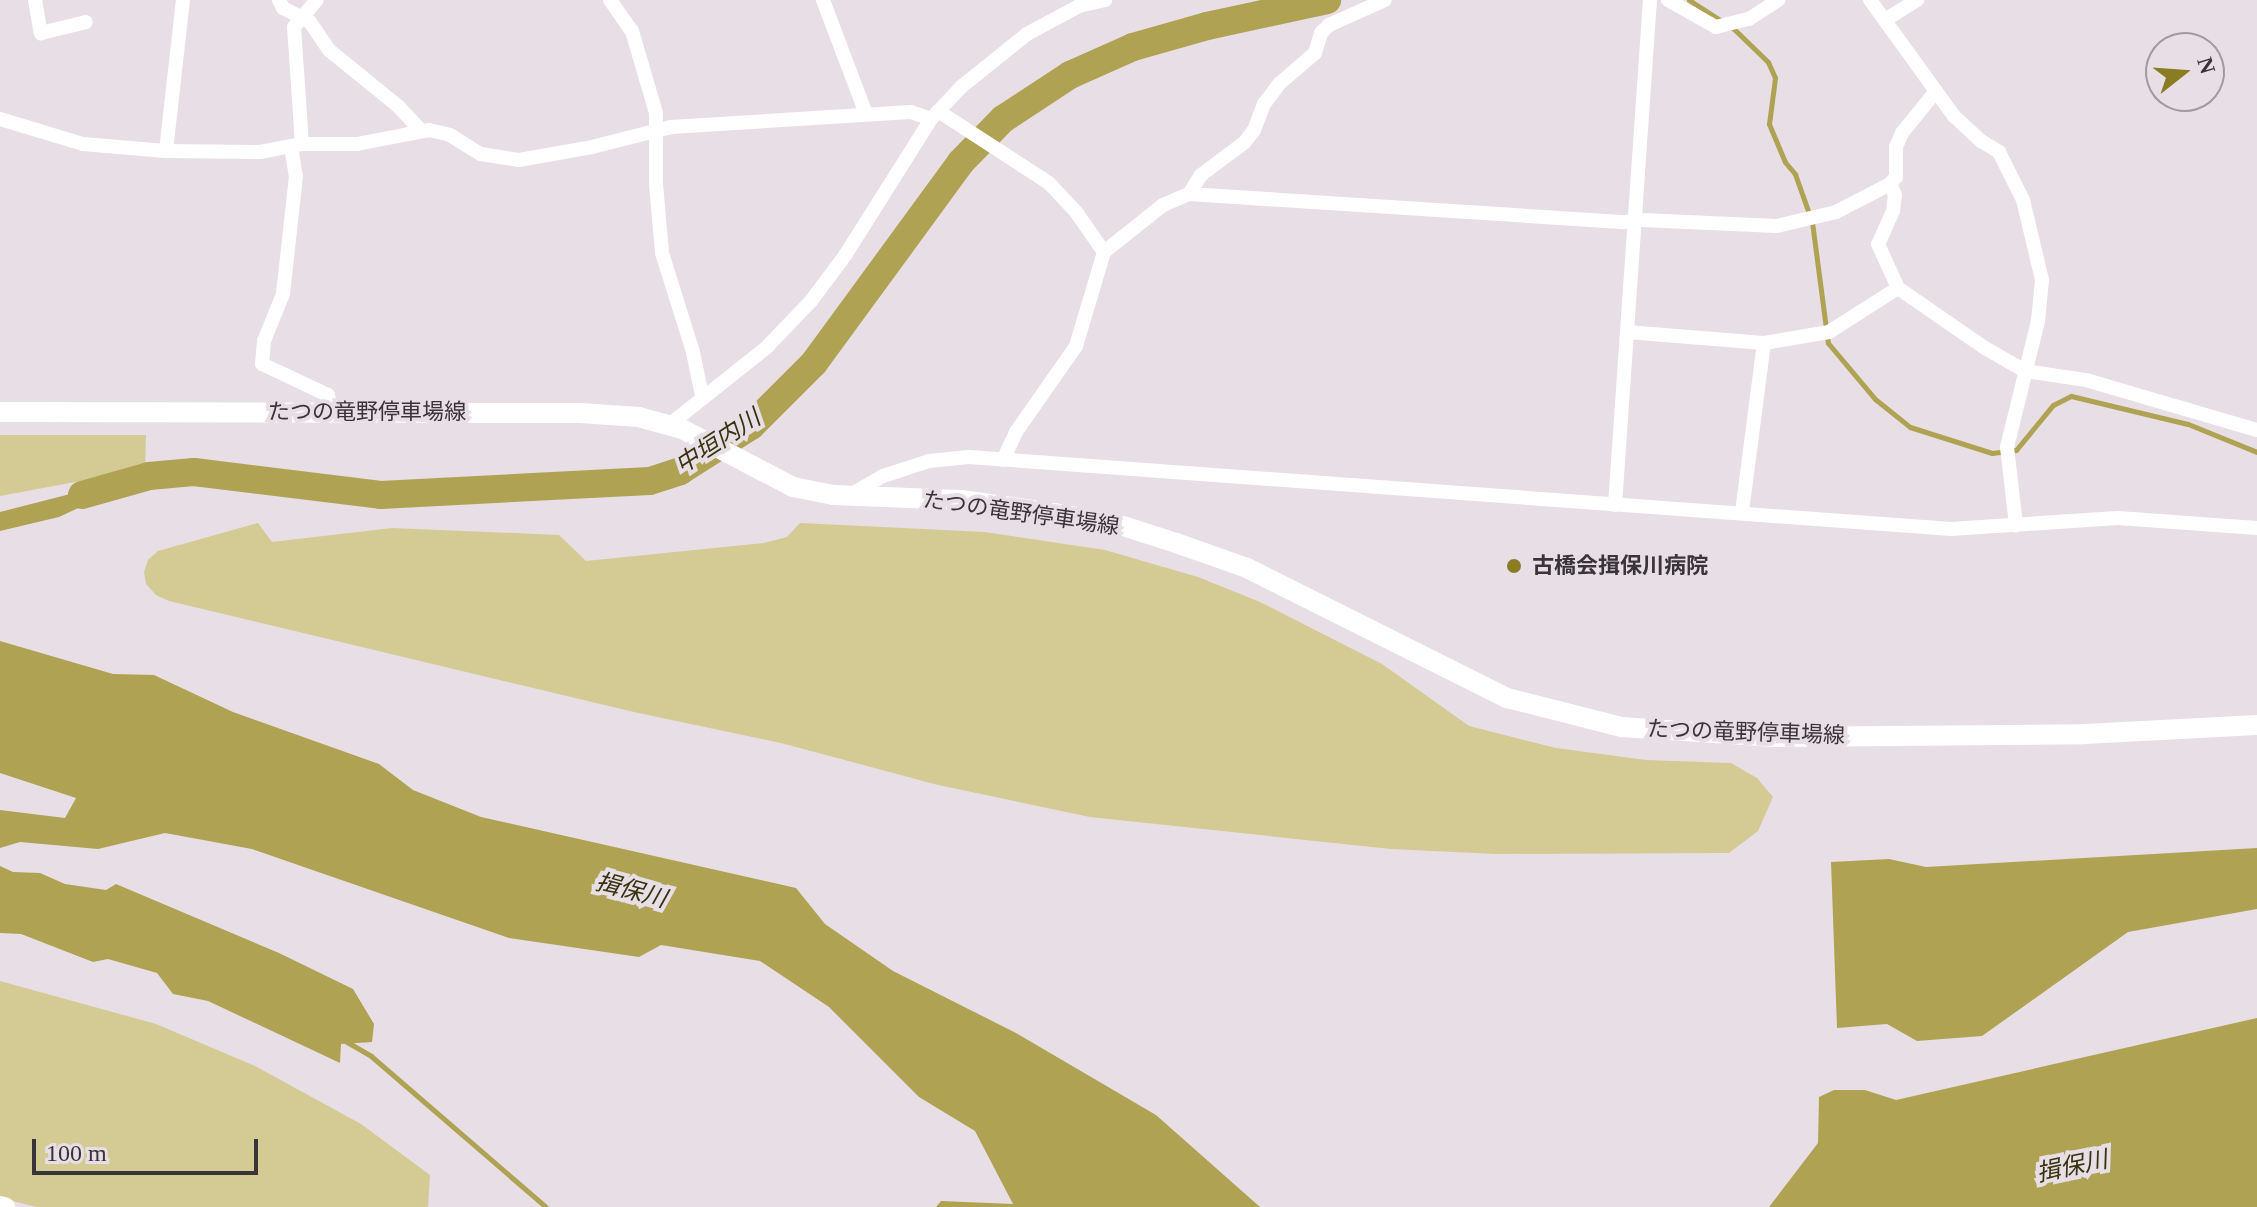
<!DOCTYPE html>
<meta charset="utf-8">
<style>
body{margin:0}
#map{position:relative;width:2257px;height:1207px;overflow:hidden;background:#e8dee5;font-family:"Times New Roman","Noto Sans JP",serif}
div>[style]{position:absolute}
.green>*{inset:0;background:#d3cb93}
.water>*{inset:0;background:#afa353}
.stream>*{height:5px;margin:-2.5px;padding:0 2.5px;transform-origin:2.5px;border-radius:2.5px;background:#afa353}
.river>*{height:28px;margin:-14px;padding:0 14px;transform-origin:14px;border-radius:14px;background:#afa353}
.street>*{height:14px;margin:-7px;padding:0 7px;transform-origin:7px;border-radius:7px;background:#fff}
.secondary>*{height:20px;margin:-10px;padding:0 10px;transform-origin:10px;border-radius:10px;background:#fff}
.dots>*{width:22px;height:22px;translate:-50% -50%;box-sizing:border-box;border:4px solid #e8dee5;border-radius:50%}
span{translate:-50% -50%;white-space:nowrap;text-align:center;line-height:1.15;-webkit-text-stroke:8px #e8dee5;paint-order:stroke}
.street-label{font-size:22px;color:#383437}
.poi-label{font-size:22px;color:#383437;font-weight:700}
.left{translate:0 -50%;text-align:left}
.water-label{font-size:24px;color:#38320f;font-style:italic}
.north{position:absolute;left:2145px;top:32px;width:80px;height:80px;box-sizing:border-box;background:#e8dee5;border:2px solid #a29a9f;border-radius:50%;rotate:73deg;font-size:22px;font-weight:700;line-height:32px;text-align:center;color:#383437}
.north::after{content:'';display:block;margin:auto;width:28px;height:36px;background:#8a7c22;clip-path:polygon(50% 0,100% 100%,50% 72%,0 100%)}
.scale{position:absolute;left:32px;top:1139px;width:226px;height:36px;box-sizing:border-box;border:4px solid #383437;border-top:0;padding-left:10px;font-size:24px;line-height:28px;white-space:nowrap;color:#383437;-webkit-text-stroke:6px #e8dee5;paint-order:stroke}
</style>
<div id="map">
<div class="green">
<i style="clip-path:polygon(0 435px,146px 435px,145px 469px,0 496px)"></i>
<i style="clip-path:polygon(258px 523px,272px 542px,392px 528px,559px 535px,586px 561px,764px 543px,787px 537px,800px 523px,985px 532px,1105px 550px,1198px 577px,1260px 602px,1382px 664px,1469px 726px,1556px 748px,1646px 760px,1731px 763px,1757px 778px,1773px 797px,1758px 831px,1729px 853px,1496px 854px,1391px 849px,1090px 817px,938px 785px,781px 743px,634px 712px,169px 601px,156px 595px,146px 584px,144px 572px,148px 560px,158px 551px)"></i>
<i style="clip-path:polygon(0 981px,156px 1024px,255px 1066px,361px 1124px,430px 1175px,428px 1207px,37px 1207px,0 1198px)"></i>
</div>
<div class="water">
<i style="clip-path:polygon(117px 482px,117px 490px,59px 517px,0 531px,0 512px)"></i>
<i style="clip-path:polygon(0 641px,113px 674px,154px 675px,233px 712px,379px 764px,413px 790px,481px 817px,796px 888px,825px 924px,893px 971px,1016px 1033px,1156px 1115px,1260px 1207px,936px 1207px,941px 1201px,1013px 1204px,975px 1131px,919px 1097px,829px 1007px,760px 961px,661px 945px,639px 957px,509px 938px,252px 849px,165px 833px,98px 849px,20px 842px,0 848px,0 810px,65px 818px,76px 798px,0 773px)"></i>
<i style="clip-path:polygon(2257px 848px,2257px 909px,2128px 932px,1982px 1036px,1917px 1041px,1887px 1024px,1837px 1028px,1831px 862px,1889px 859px,1926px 867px)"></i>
<i style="clip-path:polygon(0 866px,13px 872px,40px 873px,65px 884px,106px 890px,116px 884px,279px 953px,353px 989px,374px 1024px,372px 1042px,341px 1044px,340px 1063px,208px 1001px,173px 994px,157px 973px,108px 959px,93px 962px,21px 934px,0 933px)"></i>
<i style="clip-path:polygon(2257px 1018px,2257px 1207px,1769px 1207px,1818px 1143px,1819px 1097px,1834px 1090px,1865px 1090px,1896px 1100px)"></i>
</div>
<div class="stream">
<i style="left:1689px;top:0;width:54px;rotate:32.8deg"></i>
<i style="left:1734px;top:29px;width:47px;rotate:44.1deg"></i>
<i style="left:1768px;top:62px;width:17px;rotate:66deg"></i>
<i style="left:1775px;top:78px;width:46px;rotate:97.4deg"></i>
<i style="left:1769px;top:124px;width:41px;rotate:67.2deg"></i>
<i style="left:1785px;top:162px;width:16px;rotate:50deg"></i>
<i style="left:1795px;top:174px;width:51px;rotate:70.5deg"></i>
<i style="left:1812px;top:222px;width:122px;rotate:82.5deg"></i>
<i style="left:1828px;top:343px;width:73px;rotate:50deg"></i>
<i style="left:1875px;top:399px;width:45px;rotate:38.7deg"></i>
<i style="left:1910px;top:427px;width:86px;rotate:17.6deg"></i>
<i style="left:1992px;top:453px;width:24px;rotate:-7deg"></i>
<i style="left:2016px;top:450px;width:58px;rotate:-50.6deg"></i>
<i style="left:2053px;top:405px;width:20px;rotate:-27deg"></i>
<i style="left:2071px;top:396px;width:120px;rotate:13.5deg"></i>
<i style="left:2188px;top:424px;width:74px;rotate:22.1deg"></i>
<i style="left:347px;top:1042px;width:28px;rotate:30deg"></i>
<i style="left:371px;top:1056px;width:231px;rotate:40.8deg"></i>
</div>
<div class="river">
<i style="left:82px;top:495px;width:70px;rotate:-15.8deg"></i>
<i style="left:149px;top:476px;width:45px;rotate:-5.1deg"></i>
<i style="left:194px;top:472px;width:188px;rotate:7deg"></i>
<i style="left:381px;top:495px;width:269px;rotate:-3deg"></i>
<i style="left:650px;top:481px;width:32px;rotate:-18deg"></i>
<i style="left:680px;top:471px;width:84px;rotate:-32.4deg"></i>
<i style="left:751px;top:426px;width:89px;rotate:-45deg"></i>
<i style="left:814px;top:363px;width:249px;rotate:-53.8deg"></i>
<i style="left:961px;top:162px;width:60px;rotate:-45.7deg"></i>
<i style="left:1003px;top:119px;width:80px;rotate:-33.3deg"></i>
<i style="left:1070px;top:75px;width:69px;rotate:-24deg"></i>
<i style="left:1133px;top:47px;width:77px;rotate:-15.8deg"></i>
<i style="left:1207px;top:26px;width:123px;rotate:-12.2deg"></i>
</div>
<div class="street">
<i style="left:35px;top:0;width:34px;rotate:80deg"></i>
<i style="left:41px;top:33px;width:46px;rotate:-13.7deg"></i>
<i style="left:279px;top:0;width:9px;rotate:63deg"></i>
<i style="left:283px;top:8px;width:30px;rotate:27deg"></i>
<i style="left:310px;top:22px;width:34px;rotate:56deg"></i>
<i style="left:329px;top:50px;width:89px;rotate:39.1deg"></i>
<i style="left:398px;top:106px;width:33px;rotate:47deg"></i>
<i style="left:610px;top:0;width:38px;rotate:55deg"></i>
<i style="left:632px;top:31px;width:85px;rotate:73.7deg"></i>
<i style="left:656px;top:113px;width:71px;rotate:90deg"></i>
<i style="left:656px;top:184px;width:69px;rotate:85deg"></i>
<i style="left:662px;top:253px;width:104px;rotate:72.6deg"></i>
<i style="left:693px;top:352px;width:45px;rotate:78.4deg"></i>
<i style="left:823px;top:0;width:122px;rotate:69.3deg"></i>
<i style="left:1668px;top:0;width:55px;rotate:29.4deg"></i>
<i style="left:1716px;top:27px;width:34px;rotate:-14deg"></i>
<i style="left:1749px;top:19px;width:35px;rotate:-33deg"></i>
<i style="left:1870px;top:0;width:143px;rotate:54.1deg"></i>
<i style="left:1954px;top:116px;width:37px;rotate:43deg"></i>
<i style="left:1981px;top:141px;width:21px;rotate:31deg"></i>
<i style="left:1999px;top:152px;width:54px;rotate:63.4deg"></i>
<i style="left:2023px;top:200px;width:82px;rotate:76.6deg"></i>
<i style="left:2042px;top:280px;width:41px;rotate:95.6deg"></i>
<i style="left:2038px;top:321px;width:130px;rotate:103.8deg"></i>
<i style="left:2007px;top:447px;width:79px;rotate:83.4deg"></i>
<i style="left:1885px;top:20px;width:38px;rotate:-32deg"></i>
<i style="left:938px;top:111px;width:132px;rotate:33deg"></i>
<i style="left:1049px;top:183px;width:40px;rotate:47deg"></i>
<i style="left:1076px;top:212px;width:49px;rotate:55deg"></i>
<i style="left:0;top:119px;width:87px;rotate:16.8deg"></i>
<i style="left:83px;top:144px;width:83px;rotate:4.8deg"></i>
<i style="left:166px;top:151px;width:94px;rotate:0.6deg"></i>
<i style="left:260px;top:152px;width:43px;rotate:-10.8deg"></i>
<i style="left:302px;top:144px;width:55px"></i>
<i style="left:357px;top:144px;width:73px;rotate:-11deg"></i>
<i style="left:429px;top:130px;width:22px;rotate:13deg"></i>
<i style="left:450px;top:135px;width:36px;rotate:32deg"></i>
<i style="left:481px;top:154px;width:38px;rotate:9deg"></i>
<i style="left:519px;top:160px;width:74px;rotate:-10.1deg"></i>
<i style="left:592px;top:147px;width:81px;rotate:-14.2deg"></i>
<i style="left:671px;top:127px;width:240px;rotate:-3.6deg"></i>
<i style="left:911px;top:112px;width:21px;rotate:19deg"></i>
<i style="left:302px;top:144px;width:117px;rotate:-93.9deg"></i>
<i style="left:294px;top:27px;width:35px;rotate:-50deg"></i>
<i style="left:291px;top:146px;width:30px;rotate:81deg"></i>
<i style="left:296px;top:176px;width:119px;rotate:96.3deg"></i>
<i style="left:283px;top:294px;width:51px;rotate:112deg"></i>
<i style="left:264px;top:341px;width:23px;rotate:95deg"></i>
<i style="left:262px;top:364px;width:73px;rotate:25.2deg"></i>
<i style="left:328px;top:395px;width:18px;rotate:77deg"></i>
<i style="left:166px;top:151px;width:152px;rotate:-83.6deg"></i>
<i style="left:1890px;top:184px;width:12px;rotate:66deg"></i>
<i style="left:1895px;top:195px;width:16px;rotate:97deg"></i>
<i style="left:1893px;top:211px;width:36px;rotate:114deg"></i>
<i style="left:1878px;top:244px;width:48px;rotate:65.6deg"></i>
<i style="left:1189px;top:194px;width:22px;rotate:-58deg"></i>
<i style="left:1201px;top:175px;width:54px;rotate:-36.7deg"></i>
<i style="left:1244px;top:143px;width:16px;rotate:-52deg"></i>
<i style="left:1254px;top:130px;width:28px;rotate:-69deg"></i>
<i style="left:1264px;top:104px;width:26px;rotate:-53deg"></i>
<i style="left:1280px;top:83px;width:46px;rotate:-40.6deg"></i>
<i style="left:1315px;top:53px;width:21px;rotate:-73deg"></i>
<i style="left:1321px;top:33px;width:11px;rotate:-45deg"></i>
<i style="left:1329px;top:25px;width:61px;rotate:-24.1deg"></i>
<i style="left:1627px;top:332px;width:137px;rotate:4.6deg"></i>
<i style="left:669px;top:425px;width:125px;rotate:-38.5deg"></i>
<i style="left:767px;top:347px;width:64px;rotate:-46.3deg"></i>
<i style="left:811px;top:301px;width:59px;rotate:-53.3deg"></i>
<i style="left:846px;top:254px;width:160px;rotate:-57.8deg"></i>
<i style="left:931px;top:119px;width:44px;rotate:-46.8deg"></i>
<i style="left:961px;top:87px;width:85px;rotate:-38.8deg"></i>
<i style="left:1027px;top:34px;width:59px;rotate:-28.3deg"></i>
<i style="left:1079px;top:6px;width:27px;rotate:-13deg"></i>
<i style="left:1003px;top:460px;width:31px;rotate:-65deg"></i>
<i style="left:1016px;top:432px;width:105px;rotate:-55.1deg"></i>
<i style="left:1076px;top:346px;width:98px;rotate:-73.4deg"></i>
<i style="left:1104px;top:252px;width:75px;rotate:-38.5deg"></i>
<i style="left:1163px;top:205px;width:28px;rotate:-23deg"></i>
<i style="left:1189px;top:194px;width:437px;rotate:3.7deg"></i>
<i style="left:1625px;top:222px;width:17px;rotate:-7deg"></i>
<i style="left:1642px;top:220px;width:135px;rotate:2.5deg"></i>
<i style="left:1777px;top:226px;width:61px;rotate:-13.3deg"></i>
<i style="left:1836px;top:212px;width:61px;rotate:-27.4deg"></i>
<i style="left:1890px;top:184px;width:9px;rotate:-49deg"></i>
<i style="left:1896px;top:177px;width:30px;rotate:-90deg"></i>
<i style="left:1896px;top:147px;width:15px;rotate:-67deg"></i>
<i style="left:1902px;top:133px;width:54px;rotate:-51deg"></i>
<i style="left:850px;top:495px;width:38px;rotate:-30deg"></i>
<i style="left:883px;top:476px;width:48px;rotate:-18.1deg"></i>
<i style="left:929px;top:461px;width:40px;rotate:-5.7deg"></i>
<i style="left:969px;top:457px;width:985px;rotate:4.19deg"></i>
<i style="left:1951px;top:529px;width:167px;rotate:-3.8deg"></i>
<i style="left:2118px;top:518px;width:139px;rotate:4.1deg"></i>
<i style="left:1615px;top:505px;width:506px;rotate:-86.04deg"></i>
<i style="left:1742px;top:512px;width:170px;rotate:-82.6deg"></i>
<i style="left:1764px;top:343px;width:66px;rotate:-9.6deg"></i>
<i style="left:1829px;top:332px;width:82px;rotate:-32.5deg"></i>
<i style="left:1898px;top:288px;width:106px;rotate:34.6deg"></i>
<i style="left:1985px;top:348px;width:46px;rotate:29.9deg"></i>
<i style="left:2025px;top:371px;width:62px;rotate:8.4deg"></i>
<i style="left:2086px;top:380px;width:178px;rotate:16.3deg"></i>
</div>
<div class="secondary">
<i style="left:0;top:412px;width:580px;rotate:0.1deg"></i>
<i style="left:580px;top:413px;width:59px;rotate:3.9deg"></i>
<i style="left:639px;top:417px;width:45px;rotate:15.6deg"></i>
<i style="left:682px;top:429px;width:125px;rotate:27.6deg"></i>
<i style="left:793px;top:487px;width:41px;rotate:11.3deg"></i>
<i style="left:833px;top:495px;width:128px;rotate:2.2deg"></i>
<i style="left:961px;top:500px;width:95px;rotate:7.9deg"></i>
<i style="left:1055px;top:513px;width:66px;rotate:10.5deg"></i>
<i style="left:1120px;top:525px;width:59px;rotate:17.8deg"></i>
<i style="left:1176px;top:543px;width:75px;rotate:19.4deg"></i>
<i style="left:1247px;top:568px;width:291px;rotate:26.6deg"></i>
<i style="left:1507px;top:698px;width:119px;rotate:14.2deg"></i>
<i style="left:1622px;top:727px;width:149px;rotate:3.8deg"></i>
<i style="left:1771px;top:737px;width:314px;rotate:-0.5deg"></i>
<i style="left:2085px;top:734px;width:172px;rotate:-3deg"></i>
<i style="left:0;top:1206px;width:5px;rotate:11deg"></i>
</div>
<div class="dots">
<i style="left:1514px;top:566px;background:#8a7c22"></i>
</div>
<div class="street-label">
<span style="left:367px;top:412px">たつの竜野停車場線</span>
<span style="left:1021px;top:513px;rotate:8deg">たつの竜野停車場線</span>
<span style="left:1746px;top:732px;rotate:2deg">たつの竜野停車場線</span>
</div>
<div class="poi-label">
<span class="left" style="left:1532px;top:566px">古橋会揖保川病院</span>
</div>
<div class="water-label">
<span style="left:718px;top:442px;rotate:-33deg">中垣内川</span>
<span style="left:631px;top:891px;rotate:15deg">揖保川</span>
<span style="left:2072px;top:1167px;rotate:-12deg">揖保川</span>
</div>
<div class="north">N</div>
<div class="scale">100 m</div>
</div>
